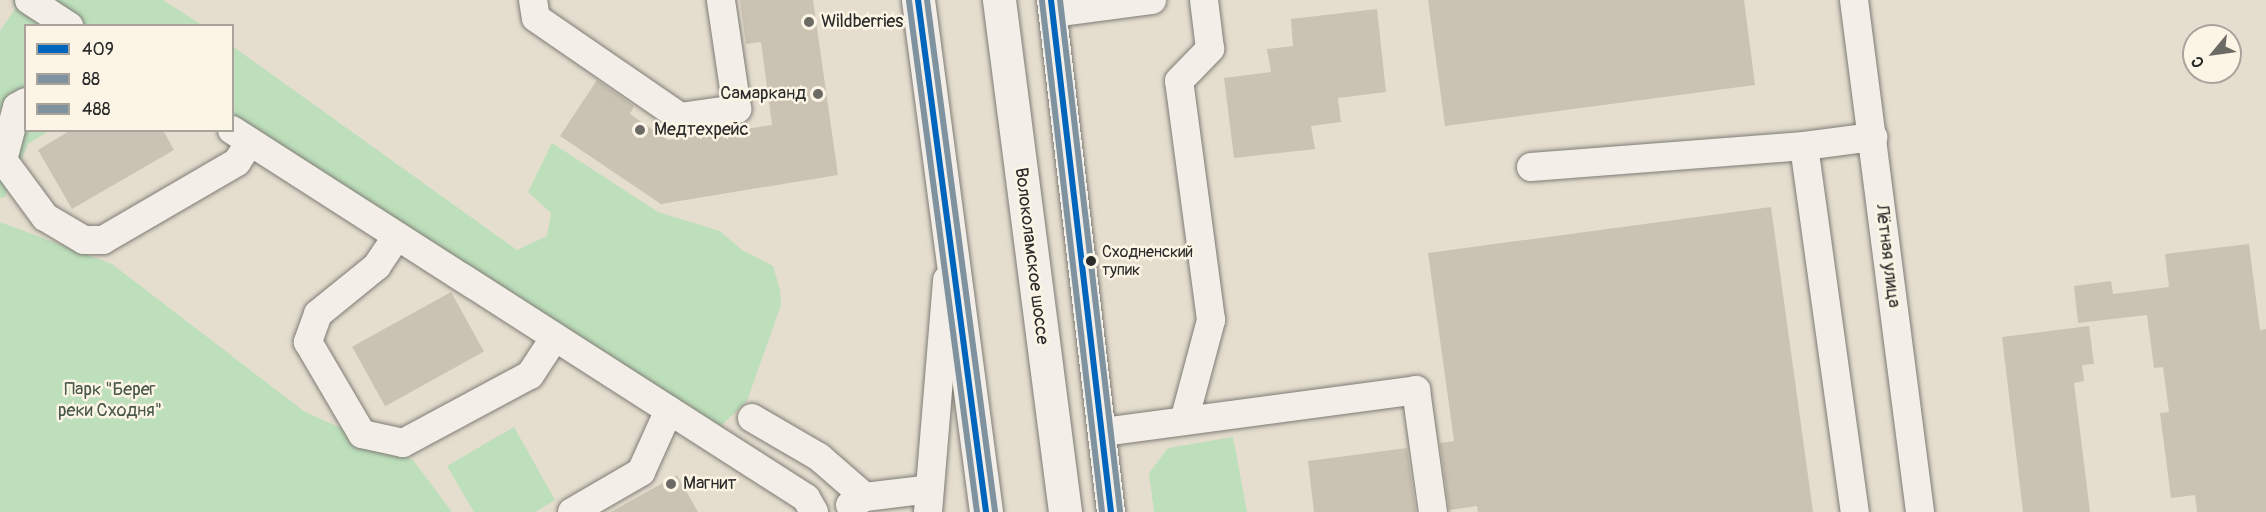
<!DOCTYPE html>
<meta charset="utf-8">
<style>
body{margin:0}
#map{position:relative;width:2266px;height:512px;overflow:hidden;background:#e5decf;font-family:Pangolin,sans-serif}
div>[style]{position:absolute}
.green>*{inset:0;background:#bddfbb}
.building>*{inset:0;background:#cac2b2;transform-origin:0 0}
.roads{filter:drop-shadow(0 0 2px #7f7c75) drop-shadow(0 0 2px #7f7c75)}
.minor>*{height:28px;margin:-14px;padding:0 14px;transform-origin:14px;border-radius:14px;background:#f3efe8}
.major>*{height:33px;margin:-16.5px;padding:0 16.5px;transform-origin:16.5px;border-radius:16.5px;background:#f3efe8}
.bus-1>*{height:6px;margin:-3px;padding:0 3px;transform-origin:3px;border-radius:3px;background:#0065bd}
.bus-2>*{height:6px;margin:-3px;padding:0 3px;transform-origin:3px;border-radius:3px;background:#7e92a0}
.bus-3>*{height:6px;margin:-3px;padding:0 3px;transform-origin:3px;border-radius:3px;background:#7e92a0}
.dots>*{width:16px;height:16px;translate:-50% -50%;box-sizing:border-box;border:3px solid #fcf5e5;border-radius:50%}
span{translate:-50% -50%;white-space:nowrap;text-align:center;line-height:1.15;-webkit-text-stroke:5px #fcf5e5;paint-order:stroke}
.bus-label{font-size:16px;color:#2b2b2b}
.left{translate:0 -50%;text-align:left}
.poi-label{font-size:18px;color:#2b2b2b}
.right{translate:-100% -50%;text-align:right}
.street-label{font-size:18px;color:#2b2b2b}
.park-label{font-size:18px;color:#48584b}
.legend{position:absolute;left:24px;top:24px;width:210px;height:108px;box-sizing:border-box;background:#fcf5e5;border:2px solid #a8a49b;margin:0;padding:8px 10px;list-style:none;font-size:18px;color:#2b2b2b}
.legend li{display:flex;align-items:center;gap:12px;height:30px}
.legend b{width:30px;border:2px solid #a8a49b}
.north{position:absolute;left:2182px;top:24px;width:60px;height:60px;box-sizing:border-box;background:#fcf5e5;border:2px solid #a8a49b;border-radius:50%;rotate:241deg;font-size:16px;font-weight:700;line-height:24px;text-align:center;color:#2b2b2b}
.north::after{content:'';display:block;margin:auto;width:21px;height:27px;background:#6c6a64;clip-path:polygon(50% 0,100% 100%,50% 72%,0 100%)}
</style>
<div id="map">
<div class="green">
<i style="clip-path:polygon(13px 0,163px 0,202px 25px,26px 26px,26px 130px,49px 131px,28px 144px,5px 197px,0 198px,0 31px,15px 9px)"></i>
<i style="clip-path:polygon(232px 46px,517px 250px,547px 236px,551px 213px,528px 192px,552px 143px,658px 212px,720px 231px,742px 250px,773px 266px,780px 290px,781px 305px,747px 401px,718px 429px,233px 123px)"></i>
<i style="clip-path:polygon(0 222px,112px 264px,305px 412px,413px 460px,452px 512px,0 512px)"></i>
<i style="clip-path:polygon(514px 427px,555px 500px,535px 512px,474px 512px,447px 466px)"></i>
<i style="clip-path:polygon(1233px 437px,1247px 512px,1154px 512px,1149px 473px,1168px 448px)"></i>
</div>
<div class="building">
<i style="clip-path:polygon(740px 0,813px 0,838px 175px,661px 204px,560px 136px,597px 80px,634px 106px,630px 114px,668px 140px,772px 125px,761px 42px,746px 44px)"></i>
<i style="clip-path:polygon(1428px 0,1744px 0,1755px 85px,1445px 126px)"></i>
<i style="clip-path:polygon(1377px 9px,1386px 92px,1338px 98px,1341px 122px,1311px 126px,1315px 149px,1234px 158px,1224px 78px,1271px 72px,1267px 49px,1293px 46px,1291px 19px)"></i>
<i style="clip-path:polygon(71px 130px,163px 130px,174px 150px,72px 209px,38px 150px)"></i>
<i style="clip-path:polygon(1771px 207px,1813px 512px,1478px 512px,1477px 506px,1449px 510px,1440px 443px,1454px 441px,1428px 253px)"></i>
<i style="clip-path:polygon(2249px 244px,2260px 330px,2266px 329px,2266px 512px,2197px 512px,2195px 495px,2171px 498px,2160px 413px,2169px 412px,2163px 367px,2154px 368px,2147px 315px,2078px 323px,2074px 286px,2111px 281px,2113px 294px,2169px 287px,2165px 254px)"></i>
<i style="left:451px;top:292px;width:68px;height:113px;rotate:61deg"></i>
<i style="clip-path:polygon(2089px 326px,2094px 364px,2082px 365px,2084px 381px,2074px 383px,2090px 512px,2023px 512px,2002px 337px)"></i>
<i style="clip-path:polygon(1407px 448px,1416px 512px,1314px 512px,1308px 461px)"></i>
<i style="clip-path:polygon(677px 475px,698px 512px,611px 512px)"></i>
</div>
<div class="roads">
<div class="minor">
<i style="left:29px;top:0;width:48px;rotate:33deg"></i>
<i style="left:533px;top:0;width:18px;rotate:81deg"></i>
<i style="left:536px;top:18px;width:175px;rotate:34.5deg"></i>
<i style="left:680px;top:117px;width:58px;rotate:-8deg"></i>
<i style="left:737px;top:109px;width:110px;rotate:-98.4deg"></i>
<i style="left:1051px;top:0;width:516px;rotate:83.32deg"></i>
<i style="left:1854px;top:0;width:516px;rotate:82.65deg"></i>
<i style="left:1053px;top:13px;width:100px;rotate:-7.5deg"></i>
<i style="left:26px;top:102px;width:10px;rotate:151deg"></i>
<i style="left:17px;top:107px;width:55px;rotate:104.8deg"></i>
<i style="left:3px;top:160px;width:71px;rotate:53.6deg"></i>
<i style="left:45px;top:217px;width:45px;rotate:30.5deg"></i>
<i style="left:84px;top:240px;width:19px"></i>
<i style="left:103px;top:240px;width:155px;rotate:-30.2deg"></i>
<i style="left:237px;top:162px;width:24px;rotate:-57deg"></i>
<i style="left:232px;top:130px;width:682px;rotate:32.66deg"></i>
<i style="left:806px;top:498px;width:16px;rotate:60deg"></i>
<i style="left:1804px;top:146px;width:370px;rotate:82.1deg"></i>
<i style="left:1531px;top:167px;width:274px;rotate:-4.4deg"></i>
<i style="left:1804px;top:146px;width:70px;rotate:-7.4deg"></i>
<i style="left:397px;top:236px;width:36px;rotate:124deg"></i>
<i style="left:377px;top:266px;width:76px;rotate:140.9deg"></i>
<i style="left:318px;top:314px;width:30px;rotate:110deg"></i>
<i style="left:308px;top:342px;width:107px;rotate:59.6deg"></i>
<i style="left:362px;top:434px;width:42px;rotate:12.4deg"></i>
<i style="left:403px;top:443px;width:144px;rotate:-28.2deg"></i>
<i style="left:530px;top:375px;width:45px;rotate:-56.7deg"></i>
<i style="left:752px;top:418px;width:78px;rotate:30.2deg"></i>
<i style="left:819px;top:457px;width:61px;rotate:41deg"></i>
<i style="left:1184px;top:421px;width:105px;rotate:-75deg"></i>
<i style="left:1211px;top:320px;width:241px;rotate:-97.6deg"></i>
<i style="left:1179px;top:81px;width:45px;rotate:-45.9deg"></i>
<i style="left:1210px;top:49px;width:49px;rotate:-97deg"></i>
<i style="left:1103px;top:432px;width:316px;rotate:-7.6deg"></i>
<i style="left:1416px;top:390px;width:123px;rotate:82.1deg"></i>
<i style="left:850px;top:505px;width:17px;rotate:-28deg"></i>
<i style="left:865px;top:497px;width:65px;rotate:-7deg"></i>
<i style="left:572px;top:512px;width:80px;rotate:-30.1deg"></i>
<i style="left:641px;top:472px;width:68px;rotate:-65.7deg"></i>
<i style="left:928px;top:512px;width:233px;rotate:-85.3deg"></i>
</div>
<div class="major">
<i style="left:918px;top:0;width:516px;rotate:82.43deg"></i>
<i style="left:999px;top:0;width:516px;rotate:82.65deg"></i>
</div>
</div>
<div class="bus-1">
<i style="left:918px;top:0;width:516px;rotate:82.43deg"></i>
<i style="left:1051px;top:0;width:516px;rotate:83.32deg"></i>
</div>
<div class="bus-2">
<i style="left:909px;top:1px;width:516px;rotate:82.42deg"></i>
<i style="left:1042px;top:1px;width:515px;rotate:83.3deg"></i>
</div>
<div class="bus-3">
<i style="left:927px;top:0;width:516px;rotate:82.42deg"></i>
<i style="left:1060px;top:0;width:515px;rotate:83.3deg"></i>
</div>
<div class="dots">
<i style="left:809px;top:22px;background:#6c6a64"></i>
<i style="left:818px;top:94px;background:#6c6a64"></i>
<i style="left:640px;top:130px;background:#6c6a64"></i>
<i style="left:1091px;top:261px;background:#2b2b2b"></i>
<i style="left:671px;top:484px;background:#6c6a64"></i>
</div>
<div class="bus-label">
<span class="left" style="left:1102px;top:261px">Сходненский<br>тупик</span>
</div>
<div class="poi-label">
<span class="left" style="left:821px;top:22px">Wildberries</span>
<span class="right" style="left:806px;top:94px">Самарканд</span>
<span class="left" style="left:654px;top:130px">Медтехрейс</span>
<span class="left" style="left:683px;top:484px">Магнит</span>
</div>
<div class="street-label">
<span style="left:1031px;top:256px;rotate:83deg">Волоколамское шоссе</span>
<span style="left:1887px;top:256px;rotate:83deg">Лётная улица</span>
</div>
<div class="park-label">
<span style="left:110px;top:401px">Парк "Берег<br>реки Сходня"</span>
</div>
<ul class="legend">
<li><b style="height:8px;background:#0065bd"></b>409</li>
<li><b style="height:8px;background:#7e92a0"></b>88</li>
<li><b style="height:8px;background:#7e92a0"></b>488</li>
</ul>
<div class="north">С</div>
</div>
